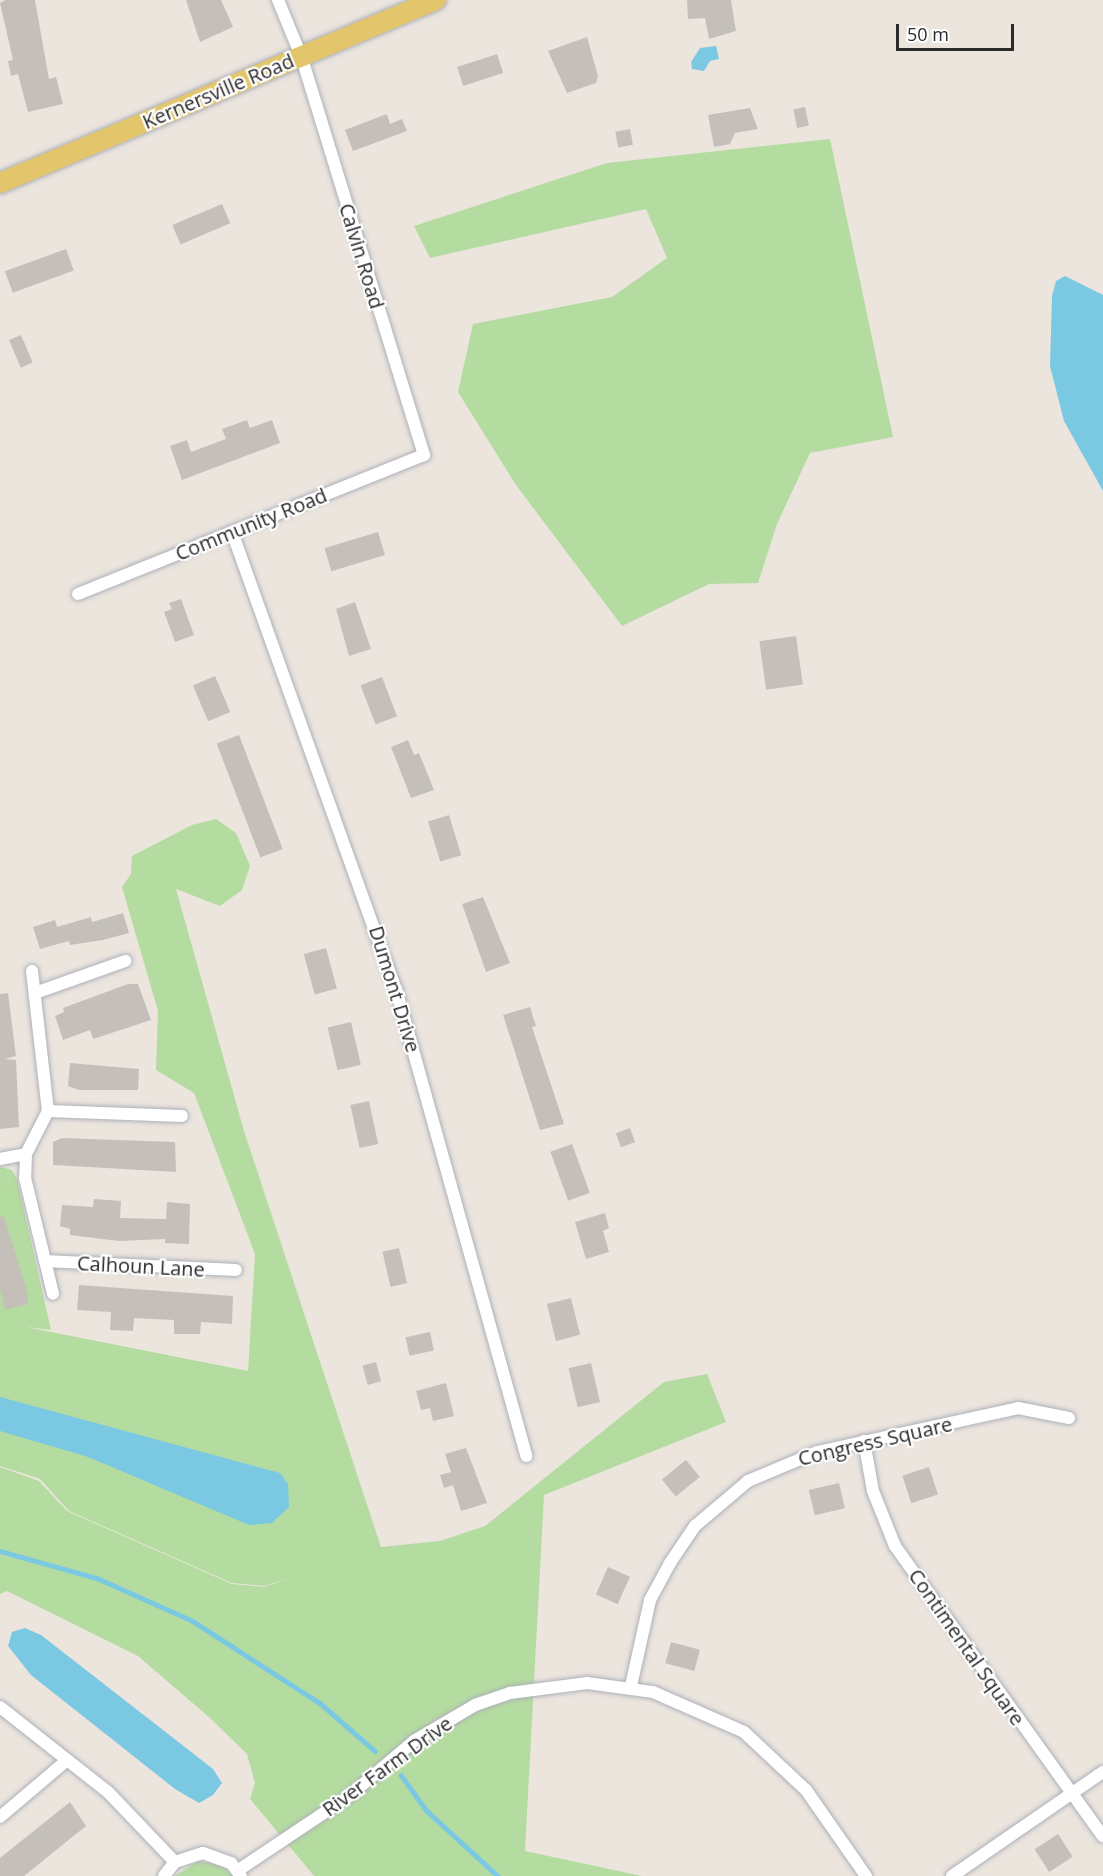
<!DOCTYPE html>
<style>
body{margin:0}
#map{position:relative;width:1103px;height:1876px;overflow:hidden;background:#ebe5de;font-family:"Open Sans",sans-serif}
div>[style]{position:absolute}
.green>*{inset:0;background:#b5dca0}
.water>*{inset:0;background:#7bc8e3}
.stream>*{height:4.5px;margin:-2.25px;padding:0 2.25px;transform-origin:2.25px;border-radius:2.25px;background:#7bc8e3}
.building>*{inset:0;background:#c4c0b9;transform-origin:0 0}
.roads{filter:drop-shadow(0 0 2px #aeb0ba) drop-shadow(0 0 2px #aeb0ba)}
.street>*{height:12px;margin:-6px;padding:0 6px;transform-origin:6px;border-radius:6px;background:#fff}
.primary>*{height:20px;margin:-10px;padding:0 10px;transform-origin:10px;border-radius:10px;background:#e3c66b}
span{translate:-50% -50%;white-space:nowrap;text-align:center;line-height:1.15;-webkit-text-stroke:4.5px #fff;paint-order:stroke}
.street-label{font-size:20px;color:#2b2b2b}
.scale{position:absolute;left:896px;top:24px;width:118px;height:27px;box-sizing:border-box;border:3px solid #2b2b2b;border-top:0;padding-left:8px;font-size:18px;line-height:21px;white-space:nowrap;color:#2b2b2b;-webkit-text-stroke:4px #fff;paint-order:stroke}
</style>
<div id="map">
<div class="green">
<i style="clip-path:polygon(830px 139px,893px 437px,810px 453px,777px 524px,758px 583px,709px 584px,622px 626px,516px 485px,458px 392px,473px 324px,612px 297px,667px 258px,646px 209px,430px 258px,414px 226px,607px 163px)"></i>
<i style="clip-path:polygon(216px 819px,236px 833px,250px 866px,242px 890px,220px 906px,176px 889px,244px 1131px,381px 1547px,440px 1541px,485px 1526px,664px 1382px,707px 1374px,726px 1422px,544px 1495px,525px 1851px,642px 1876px,314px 1876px,250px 1799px,255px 1783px,247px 1754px,210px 1718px,138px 1656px,7px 1591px,0 1594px,0 1467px,39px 1481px,67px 1511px,232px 1584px,264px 1587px,289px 1578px,264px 1586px,232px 1583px,69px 1511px,40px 1479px,0 1466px,0 1167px,12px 1170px,17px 1179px,51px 1330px,26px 1327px,248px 1371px,255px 1254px,194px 1093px,156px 1070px,158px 1011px,122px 887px,131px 874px,132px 856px,192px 825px)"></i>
<i style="clip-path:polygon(198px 1861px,221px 1865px,233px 1876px,175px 1876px)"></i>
</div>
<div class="water">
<i style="clip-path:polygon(716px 46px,719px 59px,710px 61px,704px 71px,692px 69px,691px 62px,700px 48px)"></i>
<i style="clip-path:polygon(1065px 276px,1103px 295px,1103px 491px,1064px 421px,1050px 366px,1052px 296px,1056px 281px)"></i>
<i style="clip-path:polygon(0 1397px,280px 1473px,288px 1484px,289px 1507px,272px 1523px,249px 1525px,88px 1457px,0 1431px)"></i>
<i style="clip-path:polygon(25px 1628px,41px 1635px,213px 1769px,222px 1783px,213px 1795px,199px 1803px,175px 1789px,31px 1675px,8px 1646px,12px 1632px)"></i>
</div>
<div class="stream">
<i style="left:0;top:1551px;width:101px;rotate:15.6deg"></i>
<i style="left:97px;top:1578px;width:103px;rotate:24.1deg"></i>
<i style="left:191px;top:1620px;width:153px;rotate:32.8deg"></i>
<i style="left:320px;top:1703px;width:73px;rotate:41.1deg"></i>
<i style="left:401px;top:1775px;width:44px;rotate:54.2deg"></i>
<i style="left:427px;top:1811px;width:96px;rotate:42.5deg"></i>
</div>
<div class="building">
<i style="clip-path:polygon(5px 0,35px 0,49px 79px,56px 77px,63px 104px,28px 112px,18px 74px,11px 76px,8px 61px,13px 60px,0 3px)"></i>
<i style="clip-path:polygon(186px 0,221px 0,233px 27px,200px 42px)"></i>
<i style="clip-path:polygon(687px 0,731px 0,736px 31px,709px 39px,705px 18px,688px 19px)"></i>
<i style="clip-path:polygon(587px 37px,598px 76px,596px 83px,567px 93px,548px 51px)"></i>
<i style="left:497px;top:54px;width:20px;height:42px;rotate:72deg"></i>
<i style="left:805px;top:107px;width:19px;height:12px;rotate:78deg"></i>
<i style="clip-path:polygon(750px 108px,758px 129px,735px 133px,730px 144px,714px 147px,708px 115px)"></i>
<i style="clip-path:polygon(387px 114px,390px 124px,402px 119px,407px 131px,353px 151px,345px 130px)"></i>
<i style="left:630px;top:129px;width:16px;height:15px;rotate:79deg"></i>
<i style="left:222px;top:204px;width:21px;height:54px;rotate:67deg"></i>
<i style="left:66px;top:249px;width:23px;height:65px;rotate:70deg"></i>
<i style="left:21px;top:335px;width:30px;height:13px;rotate:67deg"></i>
<i style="clip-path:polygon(247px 420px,250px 428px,272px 420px,280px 443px,182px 480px,170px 446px,187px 440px,191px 452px,226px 439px,222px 429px)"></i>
<i style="left:378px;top:532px;width:24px;height:56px;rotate:73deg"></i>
<i style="clip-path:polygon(181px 599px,194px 635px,175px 642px,164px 612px,172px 609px,169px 603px)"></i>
<i style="clip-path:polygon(355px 602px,371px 649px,349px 656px,336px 609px)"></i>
<i style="left:796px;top:636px;width:49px;height:37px;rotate:82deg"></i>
<i style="left:215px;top:676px;width:39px;height:24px;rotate:67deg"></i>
<i style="left:382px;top:677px;width:42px;height:23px;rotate:69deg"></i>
<i style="left:239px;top:735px;width:122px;height:24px;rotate:69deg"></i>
<i style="clip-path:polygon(408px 740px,414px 755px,419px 753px,434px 790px,411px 798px,391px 747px)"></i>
<i style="left:449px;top:815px;width:42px;height:22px;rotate:73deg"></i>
<i style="clip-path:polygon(483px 897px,510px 963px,486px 972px,462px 904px)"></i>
<i style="clip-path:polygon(123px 913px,129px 933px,103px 940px,70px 945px,69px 941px,40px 949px,33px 927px,55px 920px,57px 927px,91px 917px,92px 922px)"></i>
<i style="left:326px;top:948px;width:42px;height:23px;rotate:75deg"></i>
<i style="clip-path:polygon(128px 984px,138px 984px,151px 1020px,93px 1039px,90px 1030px,63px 1040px,55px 1016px,64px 1012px,63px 1008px)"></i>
<i style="clip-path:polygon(8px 993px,16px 1056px,5px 1059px,16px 1060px,19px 1127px,0 1129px,0 994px)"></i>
<i style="clip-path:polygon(530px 1007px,536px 1026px,532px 1027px,564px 1124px,540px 1130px,503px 1015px)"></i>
<i style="left:351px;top:1022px;width:44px;height:24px;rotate:77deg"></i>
<i style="clip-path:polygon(70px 1063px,139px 1069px,138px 1090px,79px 1090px,68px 1086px)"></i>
<i style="left:369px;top:1101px;width:44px;height:19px;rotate:78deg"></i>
<i style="left:630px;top:1128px;width:15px;height:15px;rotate:70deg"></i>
<i style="clip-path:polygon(62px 1138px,175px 1142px,176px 1172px,53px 1165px,53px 1142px)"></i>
<i style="left:572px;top:1144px;width:52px;height:23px;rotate:70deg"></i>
<i style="clip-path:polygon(94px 1199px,121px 1201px,120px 1218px,166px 1219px,167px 1202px,190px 1204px,189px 1244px,165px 1243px,165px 1239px,119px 1241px,70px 1235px,70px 1229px,60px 1226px,62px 1205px,93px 1207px)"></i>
<i style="clip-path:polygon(605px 1213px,609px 1228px,603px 1231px,609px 1252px,586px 1259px,575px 1222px)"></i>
<i style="clip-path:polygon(4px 1216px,28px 1295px,28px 1304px,5px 1310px,0 1290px,0 1217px)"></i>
<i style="left:399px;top:1248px;width:36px;height:17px;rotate:77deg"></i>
<i style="clip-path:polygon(79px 1285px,233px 1296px,232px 1324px,201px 1322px,200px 1334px,174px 1334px,174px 1320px,134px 1318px,133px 1331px,110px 1330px,111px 1312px,77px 1310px)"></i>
<i style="left:571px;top:1298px;width:38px;height:25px;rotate:76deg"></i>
<i style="left:430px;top:1332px;width:19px;height:25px;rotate:78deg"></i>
<i style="left:376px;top:1362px;width:20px;height:14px;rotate:75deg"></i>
<i style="left:591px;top:1363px;width:40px;height:23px;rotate:77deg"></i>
<i style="clip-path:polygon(446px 1383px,454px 1416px,433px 1421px,430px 1408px,421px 1410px,416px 1391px)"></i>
<i style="clip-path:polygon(466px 1448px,487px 1503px,461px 1511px,453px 1485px,444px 1488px,440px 1475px,451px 1472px,445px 1454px)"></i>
<i style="left:686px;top:1460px;width:22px;height:31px;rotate:51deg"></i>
<i style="left:929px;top:1467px;width:29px;height:28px;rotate:72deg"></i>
<i style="left:839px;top:1483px;width:26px;height:31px;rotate:77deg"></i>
<i style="left:608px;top:1567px;width:24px;height:30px;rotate:24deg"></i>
<i style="left:671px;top:1642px;width:30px;height:22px;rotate:15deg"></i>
<i style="clip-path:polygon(70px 1802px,86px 1826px,24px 1876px,0 1876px,0 1858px)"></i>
<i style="left:1058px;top:1834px;width:27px;height:28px;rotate:57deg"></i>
</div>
<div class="roads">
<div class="street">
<i style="left:232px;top:532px;width:486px;rotate:70.3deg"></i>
<i style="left:396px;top:989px;width:485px;rotate:74.4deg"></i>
<i style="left:78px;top:594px;width:373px;rotate:-21.9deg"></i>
<i style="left:424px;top:455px;width:418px;rotate:-107.1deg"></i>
<i style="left:301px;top:56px;width:61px;rotate:-112.3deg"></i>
<i style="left:32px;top:971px;width:141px;rotate:83.5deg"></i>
<i style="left:48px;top:1111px;width:48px;rotate:117.1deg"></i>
<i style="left:26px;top:1154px;width:24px;rotate:92deg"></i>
<i style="left:25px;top:1178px;width:119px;rotate:76.4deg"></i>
<i style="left:35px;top:993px;width:96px;rotate:-19.6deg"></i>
<i style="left:48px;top:1111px;width:134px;rotate:2.1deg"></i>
<i style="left:0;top:1159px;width:26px;rotate:-11deg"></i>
<i style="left:45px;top:1261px;width:191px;rotate:2.7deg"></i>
<i style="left:864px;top:1441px;width:51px;rotate:79.8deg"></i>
<i style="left:873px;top:1491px;width:59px;rotate:68.2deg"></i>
<i style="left:895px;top:1546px;width:357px;rotate:54.4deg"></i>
<i style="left:631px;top:1686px;width:88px;rotate:-77.5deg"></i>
<i style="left:650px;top:1600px;width:42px;rotate:-61.6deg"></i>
<i style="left:670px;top:1563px;width:45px;rotate:-56deg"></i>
<i style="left:695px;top:1526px;width:70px;rotate:-40.3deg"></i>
<i style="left:748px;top:1481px;width:75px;rotate:-22.8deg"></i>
<i style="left:817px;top:1452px;width:206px;rotate:-12.3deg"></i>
<i style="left:1018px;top:1408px;width:52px;rotate:11.1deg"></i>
<i style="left:0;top:1707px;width:137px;rotate:38.2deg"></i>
<i style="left:108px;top:1792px;width:97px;rotate:46.3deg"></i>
<i style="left:0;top:1817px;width:87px;rotate:-40.3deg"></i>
<i style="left:237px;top:1871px;width:135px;rotate:-33.8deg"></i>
<i style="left:349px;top:1796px;width:85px;rotate:-40.2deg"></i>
<i style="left:414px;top:1741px;width:71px;rotate:-30.5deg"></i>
<i style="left:475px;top:1705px;width:37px;rotate:-19deg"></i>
<i style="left:510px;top:1693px;width:78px;rotate:-7.4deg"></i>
<i style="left:587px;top:1683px;width:67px;rotate:7.8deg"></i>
<i style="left:653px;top:1692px;width:99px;rotate:23.7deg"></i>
<i style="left:744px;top:1732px;width:85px;rotate:43.1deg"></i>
<i style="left:806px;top:1790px;width:105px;rotate:55.1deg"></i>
<i style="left:164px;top:1876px;width:18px;rotate:-52deg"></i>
<i style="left:175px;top:1862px;width:29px;rotate:-18deg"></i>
<i style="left:203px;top:1853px;width:30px;rotate:20deg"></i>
<i style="left:231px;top:1863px;width:16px;rotate:52deg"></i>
<i style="left:952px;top:1876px;width:183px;rotate:-34.6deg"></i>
</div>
<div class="primary">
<i style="left:0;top:183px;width:473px;rotate:-22.8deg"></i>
</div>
</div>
<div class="street-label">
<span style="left:218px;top:91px;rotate:-23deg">Kernersville Road</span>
<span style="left:362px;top:256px;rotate:73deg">Calvin Road</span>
<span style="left:251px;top:524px;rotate:-22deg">Community Road</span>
<span style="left:395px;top:989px;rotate:73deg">Dumont Drive</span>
<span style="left:141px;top:1266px;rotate:3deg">Calhoun Lane</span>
<span style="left:875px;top:1441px;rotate:-13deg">Congress Square</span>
<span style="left:967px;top:1647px;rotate:55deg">Contimental Square</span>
<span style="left:387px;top:1766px;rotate:-36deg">River Farm Drive</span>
</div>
<div class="scale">50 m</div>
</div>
